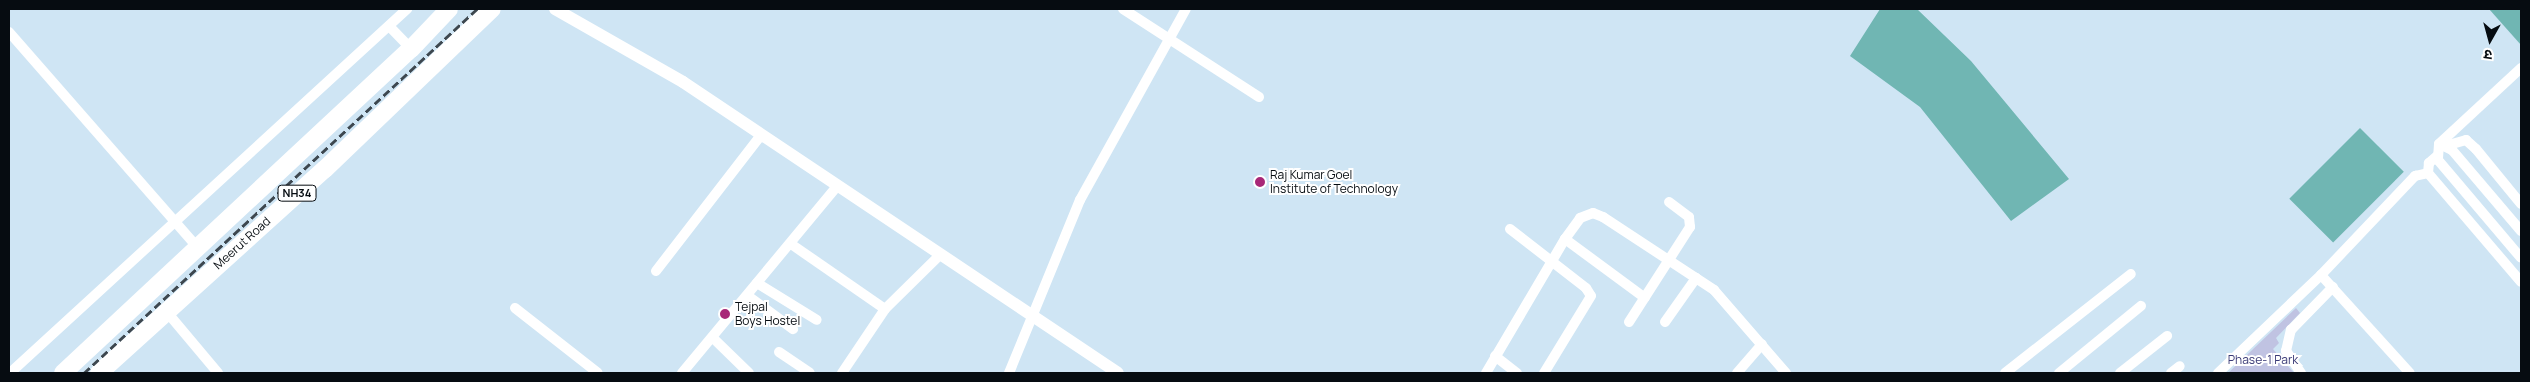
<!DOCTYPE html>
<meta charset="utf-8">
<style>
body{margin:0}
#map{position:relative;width:2530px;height:382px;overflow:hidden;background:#cfe5f4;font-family:Manrope,"Noto Sans Devanagari",sans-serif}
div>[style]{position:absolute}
.green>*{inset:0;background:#c0c3e2}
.water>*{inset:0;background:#70b6b3;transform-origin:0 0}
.minor>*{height:10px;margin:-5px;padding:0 5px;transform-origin:5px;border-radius:5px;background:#fff}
.tertiary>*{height:12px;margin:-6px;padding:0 6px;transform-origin:6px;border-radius:6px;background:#fff}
.trunk>*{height:18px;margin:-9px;padding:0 9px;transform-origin:9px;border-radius:9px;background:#fff}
.rail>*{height:3px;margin-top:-1.5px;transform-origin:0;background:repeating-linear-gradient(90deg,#3d474f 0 8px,transparent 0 12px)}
.dots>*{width:14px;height:14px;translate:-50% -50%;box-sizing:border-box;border:2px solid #fff;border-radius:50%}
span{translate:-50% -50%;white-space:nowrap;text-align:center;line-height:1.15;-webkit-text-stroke:4px #fff;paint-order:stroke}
.shield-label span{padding:1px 4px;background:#fff;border:1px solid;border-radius:4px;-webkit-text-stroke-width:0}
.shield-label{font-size:11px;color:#060c11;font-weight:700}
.poi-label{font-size:12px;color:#060c11}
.left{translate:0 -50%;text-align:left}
.street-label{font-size:12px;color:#060c11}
.park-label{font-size:12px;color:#3a3a76}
.frame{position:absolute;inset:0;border:10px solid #060c11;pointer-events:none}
.north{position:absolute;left:2465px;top:15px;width:50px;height:50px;-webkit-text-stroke:4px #fff;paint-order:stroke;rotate:187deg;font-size:14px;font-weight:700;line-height:20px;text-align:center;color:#060c11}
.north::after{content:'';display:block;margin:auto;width:18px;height:22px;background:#060c11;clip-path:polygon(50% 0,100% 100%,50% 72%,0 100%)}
</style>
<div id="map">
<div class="green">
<i style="clip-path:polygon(2296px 308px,2300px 313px,2276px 338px,2279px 343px,2273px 349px,2294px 373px,2228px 373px)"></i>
</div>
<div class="water">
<i style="clip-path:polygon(1880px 9px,1917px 9px,1971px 61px,2069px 179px,2011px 221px,1920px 107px,1850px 56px)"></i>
<i style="clip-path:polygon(2489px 9px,2521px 9px,2521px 45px)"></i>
<i style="left:2360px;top:128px;width:62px;height:100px;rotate:45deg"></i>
</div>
<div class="minor">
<i style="left:1123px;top:9px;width:162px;rotate:32.9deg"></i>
<i style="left:389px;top:26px;width:32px;rotate:46deg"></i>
<i style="left:9px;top:32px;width:287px;rotate:48.8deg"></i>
<i style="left:2439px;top:144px;width:112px;rotate:-42.8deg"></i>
<i style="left:2445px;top:146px;width:22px;rotate:-16deg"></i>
<i style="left:2466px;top:140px;width:13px;rotate:42deg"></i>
<i style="left:2476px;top:149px;width:71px;rotate:50.7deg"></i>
<i style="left:2437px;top:156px;width:11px;rotate:139deg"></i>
<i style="left:2429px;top:163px;width:10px;rotate:96deg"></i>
<i style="left:2428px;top:173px;width:143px;rotate:49.5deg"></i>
<i style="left:1510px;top:229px;width:96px;rotate:37.8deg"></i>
<i style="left:1586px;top:288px;width:9px;rotate:58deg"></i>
<i style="left:1591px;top:296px;width:90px;rotate:121.4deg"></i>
<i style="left:2521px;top:231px;width:106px;rotate:-130.4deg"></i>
<i style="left:2452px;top:150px;width:14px;rotate:-155deg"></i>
<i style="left:2439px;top:144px;width:16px;rotate:94deg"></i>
<i style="left:2438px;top:160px;width:128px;rotate:49.7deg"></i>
<i style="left:1565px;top:239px;width:99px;rotate:36.4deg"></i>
<i style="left:791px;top:244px;width:114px;rotate:34.7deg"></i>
<i style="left:656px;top:271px;width:172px;rotate:-52.3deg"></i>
<i style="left:2321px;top:275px;width:132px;rotate:47.8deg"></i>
<i style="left:757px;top:283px;width:70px;rotate:31.7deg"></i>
<i style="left:748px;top:296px;width:56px;rotate:36.3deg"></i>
<i style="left:515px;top:308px;width:105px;rotate:38.1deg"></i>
<i style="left:166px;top:311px;width:81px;rotate:50deg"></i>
<i style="left:1629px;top:322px;width:113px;rotate:-57.3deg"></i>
<i style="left:1690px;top:227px;width:10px;rotate:-96deg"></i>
<i style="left:1689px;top:217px;width:25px;rotate:-143deg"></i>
<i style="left:1665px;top:322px;width:54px;rotate:-54.8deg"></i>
<i style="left:713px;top:338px;width:50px;rotate:44.2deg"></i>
<i style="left:779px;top:352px;width:37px;rotate:34deg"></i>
<i style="left:1495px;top:356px;width:28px;rotate:38deg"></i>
<i style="left:10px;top:373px;width:539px;rotate:-42.52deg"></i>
<i style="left:682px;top:373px;width:243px;rotate:-50.3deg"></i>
<i style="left:842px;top:373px;width:77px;rotate:-56.1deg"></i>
<i style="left:885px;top:309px;width:77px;rotate:-44.5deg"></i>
<i style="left:1009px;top:373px;width:187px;rotate:-67.7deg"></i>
<i style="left:1080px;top:200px;width:218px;rotate:-61deg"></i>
<i style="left:1486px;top:373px;width:156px;rotate:-59.5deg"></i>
<i style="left:1565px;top:239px;width:26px;rotate:-54deg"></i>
<i style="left:1580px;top:218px;width:14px;rotate:-21deg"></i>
<i style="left:1593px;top:213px;width:11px;rotate:22deg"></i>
<i style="left:1603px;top:217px;width:133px;rotate:33.3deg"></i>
<i style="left:1714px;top:290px;width:110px;rotate:49.1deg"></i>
<i style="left:1737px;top:373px;width:38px;rotate:-49deg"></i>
<i style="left:2005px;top:373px;width:160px;rotate:-38.2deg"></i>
<i style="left:2059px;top:373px;width:106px;rotate:-39.3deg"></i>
<i style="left:2120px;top:373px;width:60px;rotate:-38.2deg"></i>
<i style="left:2171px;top:373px;width:11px;rotate:-38deg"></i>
<i style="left:2218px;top:373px;width:142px;rotate:-43.6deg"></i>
<i style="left:2321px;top:275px;width:137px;rotate:-46.5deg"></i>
<i style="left:2415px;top:176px;width:13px;rotate:-13deg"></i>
<i style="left:2301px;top:373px;width:27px;rotate:-124deg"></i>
<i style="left:2286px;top:351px;width:22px;rotate:-77deg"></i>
<i style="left:2291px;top:330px;width:60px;rotate:-45.7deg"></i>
</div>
<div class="tertiary">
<i style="left:555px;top:9px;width:147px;rotate:29.7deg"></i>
<i style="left:683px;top:82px;width:523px;rotate:33.78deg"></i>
</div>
<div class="trunk">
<i style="left:63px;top:373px;width:475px;rotate:-43deg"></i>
<i style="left:411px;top:49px;width:55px;rotate:-46.5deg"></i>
<i style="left:99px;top:373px;width:304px;rotate:-42.1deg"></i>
<i style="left:325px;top:169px;width:231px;rotate:-43.8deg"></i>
</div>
<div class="rail">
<i style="left:84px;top:373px;width:536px;rotate:-42.81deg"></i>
</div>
<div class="dots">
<i style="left:1260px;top:182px;background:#a82878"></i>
<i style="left:725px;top:314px;background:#a82878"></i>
</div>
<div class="shield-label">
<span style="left:297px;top:193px">NH34</span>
</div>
<div class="poi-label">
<span class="left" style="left:1270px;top:182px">Raj Kumar Goel<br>Institute of Technology</span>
<span class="left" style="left:735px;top:314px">Tejpal<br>Boys Hostel</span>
</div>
<div class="street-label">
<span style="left:242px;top:243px;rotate:-42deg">Meerut Road</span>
</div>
<div class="park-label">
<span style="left:2263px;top:360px">Phase-1 Park</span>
</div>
<div class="frame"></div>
<div class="north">उ</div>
</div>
